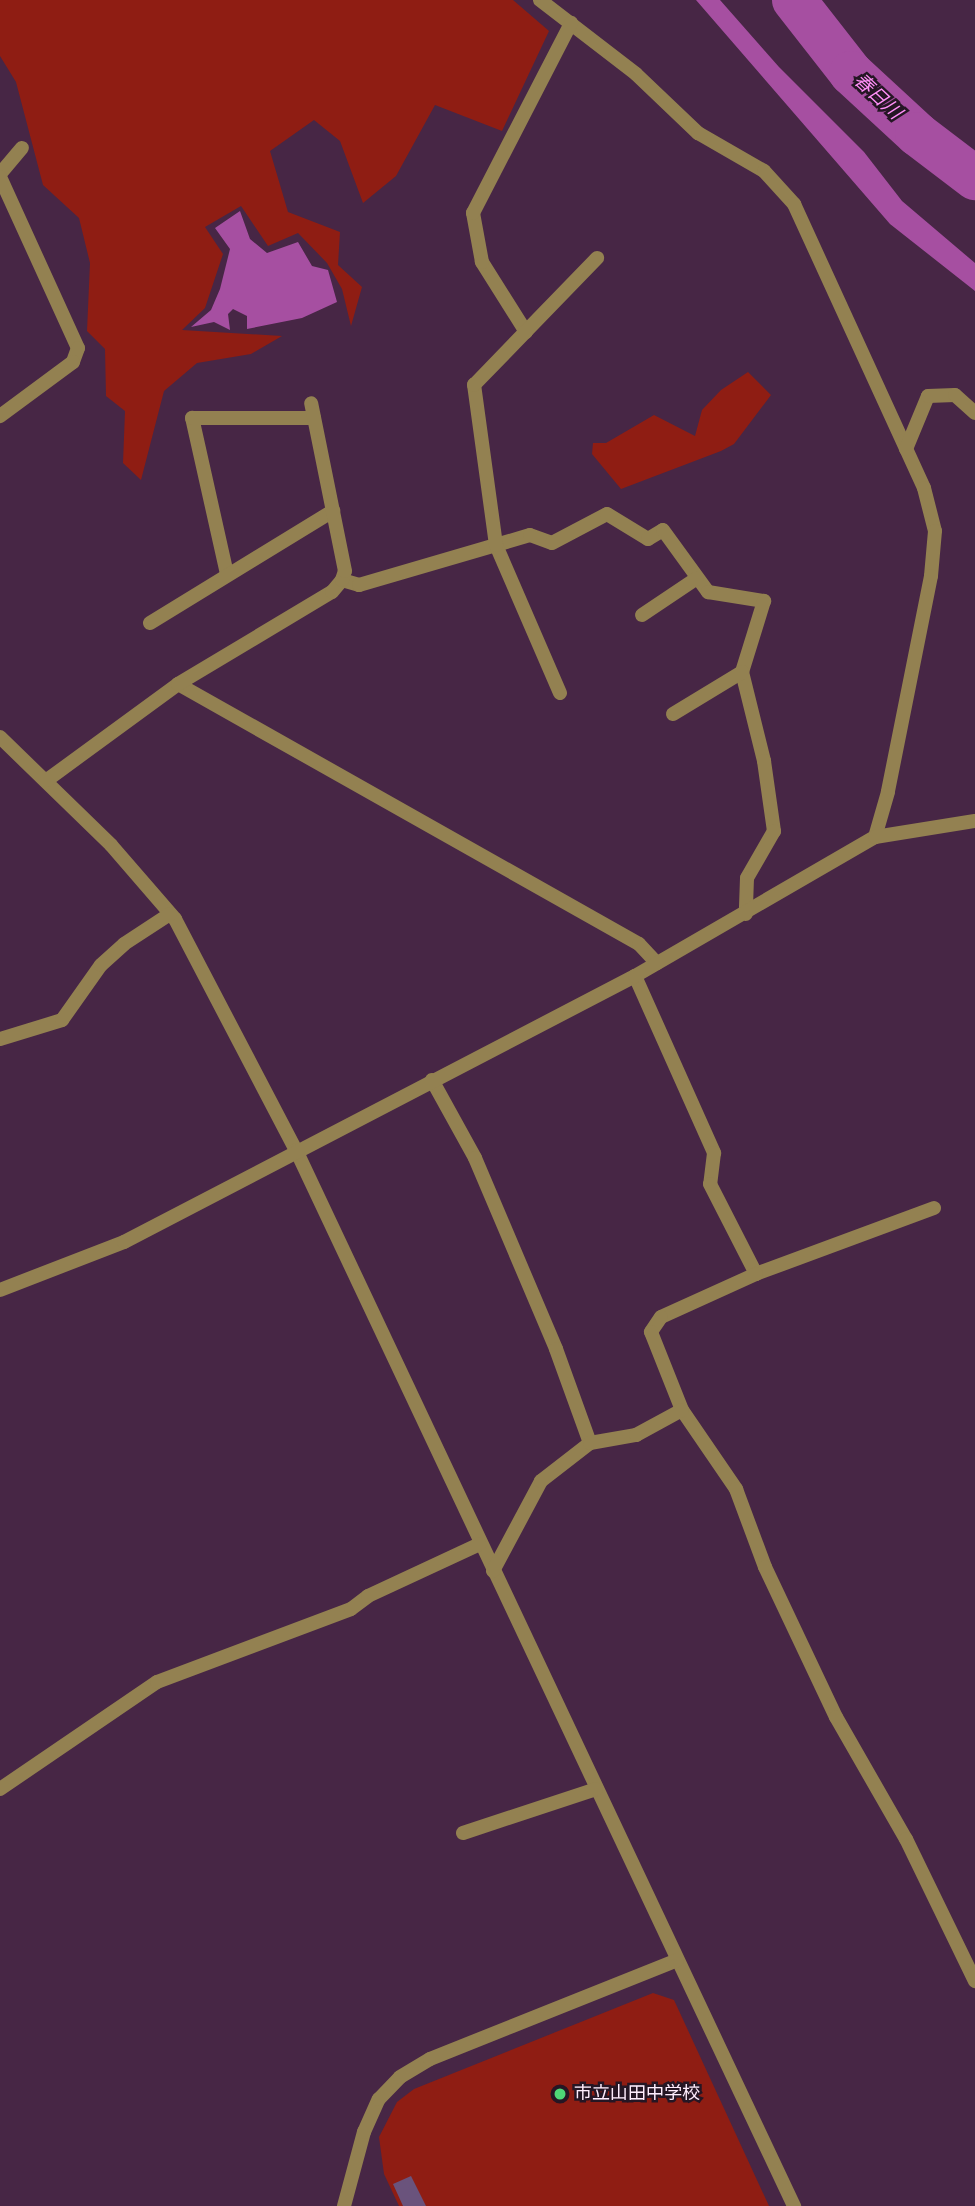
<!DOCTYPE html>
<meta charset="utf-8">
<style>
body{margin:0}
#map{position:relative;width:975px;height:2206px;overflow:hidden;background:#472645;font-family:"Source Sans 3","Noto Sans JP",sans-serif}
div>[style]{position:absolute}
.green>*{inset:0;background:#8f1d13}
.water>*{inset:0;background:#a64fa1}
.river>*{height:44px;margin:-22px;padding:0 22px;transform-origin:22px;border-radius:22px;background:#a64fa1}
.building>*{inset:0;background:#6a537c}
.minor>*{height:14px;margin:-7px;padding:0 7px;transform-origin:7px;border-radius:7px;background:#938151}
.dots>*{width:19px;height:19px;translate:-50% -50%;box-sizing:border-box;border:4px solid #251624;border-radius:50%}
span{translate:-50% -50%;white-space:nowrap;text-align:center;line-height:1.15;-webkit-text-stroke:5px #251624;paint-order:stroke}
.poi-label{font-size:18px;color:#ffedfd}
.left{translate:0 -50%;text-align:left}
.water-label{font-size:19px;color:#ff8ff7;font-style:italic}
</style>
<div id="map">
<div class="green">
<i style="clip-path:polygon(0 0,513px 0,549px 31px,502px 131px,435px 105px,396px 176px,363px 203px,340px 141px,314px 120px,270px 151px,288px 212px,340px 232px,338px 265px,362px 287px,351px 326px,342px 289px,327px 263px,298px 233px,268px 246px,241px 206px,205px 227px,223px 254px,205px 308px,182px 330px,282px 336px,251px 354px,197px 363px,164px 391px,141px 480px,123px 463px,125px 411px,106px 396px,105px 349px,87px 331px,90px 263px,79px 218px,43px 185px,16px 82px,0 56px)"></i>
<i style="clip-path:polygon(748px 372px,771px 395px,734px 444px,721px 451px,621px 489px,592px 454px,593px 443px,606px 443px,654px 415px,695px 436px,702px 410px,721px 390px)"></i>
<i style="clip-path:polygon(653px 1993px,674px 2000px,769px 2206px,399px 2206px,384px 2174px,379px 2137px,397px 2102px,414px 2089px)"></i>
</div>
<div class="water">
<i style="clip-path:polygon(696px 0,720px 0,779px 67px,864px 152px,902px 201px,975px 263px,975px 291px,890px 224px)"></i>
<i style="clip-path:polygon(240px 211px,250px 239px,267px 253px,298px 242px,312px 266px,328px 270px,337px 302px,302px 318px,247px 329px,247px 316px,233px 309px,228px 314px,230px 330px,214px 322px,191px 327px,211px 310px,220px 289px,230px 249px,215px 228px)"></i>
</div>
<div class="river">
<i style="left:794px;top:0;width:93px;rotate:52deg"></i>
<i style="left:851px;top:73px;width:90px;rotate:42.7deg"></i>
<i style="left:917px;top:134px;width:73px;rotate:37.2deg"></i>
</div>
<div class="building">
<i style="clip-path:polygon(411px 2176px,426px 2206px,403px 2206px,393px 2184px)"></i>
</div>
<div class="minor">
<i style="left:540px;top:0;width:121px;rotate:37.6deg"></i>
<i style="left:636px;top:74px;width:86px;rotate:43.6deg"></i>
<i style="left:698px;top:133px;width:76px;rotate:29.9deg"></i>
<i style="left:764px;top:171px;width:45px;rotate:47.7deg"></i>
<i style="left:794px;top:204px;width:312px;rotate:65.4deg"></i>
<i style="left:924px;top:488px;width:44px;rotate:75.7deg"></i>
<i style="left:935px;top:531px;width:45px;rotate:95.1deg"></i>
<i style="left:931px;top:576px;width:220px;rotate:101.3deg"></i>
<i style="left:888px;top:792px;width:47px;rotate:106.1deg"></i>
<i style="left:0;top:174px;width:34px;rotate:-50deg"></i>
<i style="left:0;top:177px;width:188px;rotate:65.5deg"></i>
<i style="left:78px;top:348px;width:15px;rotate:110deg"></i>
<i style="left:73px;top:362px;width:91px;rotate:143.5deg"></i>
<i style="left:526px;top:332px;width:83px;rotate:-122.2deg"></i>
<i style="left:482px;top:262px;width:50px;rotate:-100.4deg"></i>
<i style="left:473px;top:213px;width:214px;rotate:-62.7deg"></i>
<i style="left:906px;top:449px;width:57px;rotate:-67.5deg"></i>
<i style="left:928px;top:396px;width:27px;rotate:-2deg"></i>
<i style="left:955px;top:395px;width:27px;rotate:42deg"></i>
<i style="left:227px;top:574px;width:160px;rotate:-102.6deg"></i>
<i style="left:192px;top:418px;width:122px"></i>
<i style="left:342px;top:580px;width:18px;rotate:16deg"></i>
<i style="left:359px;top:585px;width:178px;rotate:-16.3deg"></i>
<i style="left:530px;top:535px;width:23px;rotate:20deg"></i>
<i style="left:552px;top:543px;width:62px;rotate:-27.8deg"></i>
<i style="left:607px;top:514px;width:48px;rotate:31.4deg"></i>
<i style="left:648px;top:539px;width:17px;rotate:-31deg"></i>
<i style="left:663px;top:530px;width:77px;rotate:54deg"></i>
<i style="left:708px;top:592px;width:57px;rotate:9.1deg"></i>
<i style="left:764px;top:601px;width:74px;rotate:107.2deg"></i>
<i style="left:742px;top:672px;width:92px;rotate:76.1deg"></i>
<i style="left:764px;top:761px;width:71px;rotate:81.9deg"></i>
<i style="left:774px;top:831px;width:54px;rotate:119.9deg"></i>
<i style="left:747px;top:878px;width:36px;rotate:92deg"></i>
<i style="left:642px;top:615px;width:66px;rotate:-33.9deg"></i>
<i style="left:150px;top:623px;width:215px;rotate:-31.5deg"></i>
<i style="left:178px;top:684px;width:529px;rotate:29.42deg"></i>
<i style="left:639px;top:944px;width:26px;rotate:47deg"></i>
<i style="left:560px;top:693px;width:161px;rotate:-113.4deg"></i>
<i style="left:496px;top:545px;width:162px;rotate:-97.8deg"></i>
<i style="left:474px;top:385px;width:177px;rotate:-45.9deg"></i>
<i style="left:673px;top:714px;width:81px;rotate:-31.3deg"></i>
<i style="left:0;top:737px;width:155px;rotate:44.2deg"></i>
<i style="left:111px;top:845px;width:98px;rotate:49.1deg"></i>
<i style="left:175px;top:919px;width:261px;rotate:62.4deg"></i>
<i style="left:296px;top:1150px;width:1168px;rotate:64.75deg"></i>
<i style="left:47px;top:780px;width:162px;rotate:-36.2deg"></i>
<i style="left:178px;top:684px;width:179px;rotate:-30.9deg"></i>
<i style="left:332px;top:592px;width:16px;rotate:-50deg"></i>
<i style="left:342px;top:580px;width:9px;rotate:-72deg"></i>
<i style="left:345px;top:571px;width:171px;rotate:-101.4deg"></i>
<i style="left:635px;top:976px;width:194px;rotate:65.9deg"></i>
<i style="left:714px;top:1153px;width:31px;rotate:97deg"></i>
<i style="left:710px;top:1184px;width:101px;rotate:62.9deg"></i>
<i style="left:0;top:1039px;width:65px;rotate:-17deg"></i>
<i style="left:62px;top:1020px;width:67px;rotate:-54.7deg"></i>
<i style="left:101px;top:965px;width:31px;rotate:-42deg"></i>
<i style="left:124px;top:944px;width:55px;rotate:-33.1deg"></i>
<i style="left:432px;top:1080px;width:89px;rotate:61.1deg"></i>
<i style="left:475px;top:1158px;width:207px;rotate:67deg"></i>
<i style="left:556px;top:1349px;width:100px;rotate:70.1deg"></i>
<i style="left:934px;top:1208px;width:190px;rotate:159.7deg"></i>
<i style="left:756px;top:1274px;width:104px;rotate:155.6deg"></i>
<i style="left:661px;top:1317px;width:18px;rotate:124deg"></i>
<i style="left:651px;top:1332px;width:84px;rotate:68.3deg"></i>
<i style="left:682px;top:1410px;width:96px;rotate:55.6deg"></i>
<i style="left:736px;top:1489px;width:83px;rotate:69.6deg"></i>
<i style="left:765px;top:1567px;width:166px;rotate:64.7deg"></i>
<i style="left:836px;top:1717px;width:141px;rotate:60.2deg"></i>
<i style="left:906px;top:1839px;width:158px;rotate:64.1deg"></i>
<i style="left:0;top:1290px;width:133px;rotate:-21.2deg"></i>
<i style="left:124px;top:1242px;width:576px;rotate:-27.5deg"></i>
<i style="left:635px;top:976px;width:277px;rotate:-30.1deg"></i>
<i style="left:875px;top:837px;width:101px;rotate:-9.1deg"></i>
<i style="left:493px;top:1571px;width:102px;rotate:-61.9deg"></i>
<i style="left:541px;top:1481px;width:62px;rotate:-37.8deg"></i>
<i style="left:590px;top:1443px;width:47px;rotate:-9.9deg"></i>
<i style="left:636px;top:1435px;width:52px;rotate:-28.5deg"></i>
<i style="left:0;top:1789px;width:190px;rotate:-34.3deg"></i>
<i style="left:157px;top:1682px;width:207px;rotate:-20.6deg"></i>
<i style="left:351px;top:1609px;width:21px;rotate:-37deg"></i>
<i style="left:368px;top:1596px;width:123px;rotate:-24.9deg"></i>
<i style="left:463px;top:1833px;width:140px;rotate:-18.3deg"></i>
<i style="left:344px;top:2206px;width:77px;rotate:-74.9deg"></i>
<i style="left:364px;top:2132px;width:36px;rotate:-66deg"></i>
<i style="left:379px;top:2099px;width:30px;rotate:-46deg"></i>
<i style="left:400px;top:2077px;width:35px;rotate:-31deg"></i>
<i style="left:430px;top:2059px;width:266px;rotate:-21.8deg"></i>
</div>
<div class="dots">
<i style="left:560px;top:2094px;background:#4ed676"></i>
</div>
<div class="poi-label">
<span class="left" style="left:574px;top:2094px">市立山田中学校</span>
</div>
<div class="water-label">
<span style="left:877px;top:97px;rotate:43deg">春日川</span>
</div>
</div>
